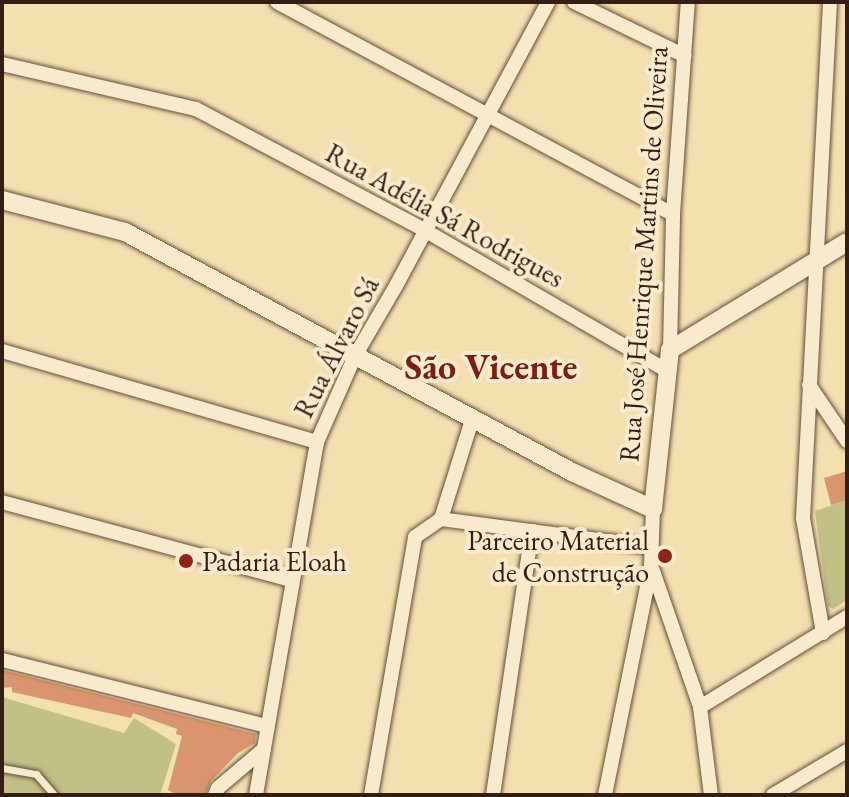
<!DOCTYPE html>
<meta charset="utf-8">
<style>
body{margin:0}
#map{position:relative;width:849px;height:797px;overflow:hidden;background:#f4dfae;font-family:"EB Garamond",serif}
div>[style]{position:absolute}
.green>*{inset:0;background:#c2c085}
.building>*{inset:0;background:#d9966e}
.roads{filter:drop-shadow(0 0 2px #634e3a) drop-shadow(0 0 2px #634e3a)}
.service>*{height:7px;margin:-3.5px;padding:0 3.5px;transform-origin:3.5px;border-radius:3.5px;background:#f8eaca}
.minor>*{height:14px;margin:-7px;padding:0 7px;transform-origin:7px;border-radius:7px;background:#f8eaca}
.tertiary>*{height:18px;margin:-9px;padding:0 9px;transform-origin:9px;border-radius:9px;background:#f8eaca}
.dots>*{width:22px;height:22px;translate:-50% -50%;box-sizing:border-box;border:4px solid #f8eaca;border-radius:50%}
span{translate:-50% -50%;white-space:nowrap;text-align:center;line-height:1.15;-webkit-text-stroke:8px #f8eaca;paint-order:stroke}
.street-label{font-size:28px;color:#331d14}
.poi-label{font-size:28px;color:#331d14}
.right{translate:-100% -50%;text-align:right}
.left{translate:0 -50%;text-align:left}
.district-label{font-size:36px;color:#7a1f14;font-weight:700}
.frame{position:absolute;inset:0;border:4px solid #331d14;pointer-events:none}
</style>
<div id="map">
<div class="green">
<i style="clip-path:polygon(847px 500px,847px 600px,833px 609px,828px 606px,815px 511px)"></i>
<i style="clip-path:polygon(2px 697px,124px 733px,134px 718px,176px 744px,160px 795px,2px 795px)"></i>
</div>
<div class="building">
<i style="clip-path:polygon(847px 471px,847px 500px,831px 505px,824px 478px)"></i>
<i style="clip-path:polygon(2px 670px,256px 734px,255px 743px,238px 753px,211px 781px,205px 795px,177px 795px,168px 790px,182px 736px,176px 734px,177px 729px,133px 713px,131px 718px,12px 692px,12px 687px,2px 688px)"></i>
</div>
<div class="roads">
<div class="service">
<i style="left:2px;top:768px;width:35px;rotate:10deg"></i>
<i style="left:36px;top:774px;width:28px;rotate:49deg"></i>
</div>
<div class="minor">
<i style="left:277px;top:2px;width:449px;rotate:28.2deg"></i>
<i style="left:574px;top:2px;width:123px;rotate:25.9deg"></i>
<i style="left:2px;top:64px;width:199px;rotate:13.1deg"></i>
<i style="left:196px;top:109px;width:260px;rotate:27.9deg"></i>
<i style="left:426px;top:231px;width:277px;rotate:30.1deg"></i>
<i style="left:670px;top:350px;width:136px;rotate:-88.7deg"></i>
<i style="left:673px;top:214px;width:213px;rotate:-86deg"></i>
<i style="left:2px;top:351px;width:328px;rotate:16.1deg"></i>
<i style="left:809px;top:385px;width:68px;rotate:55.8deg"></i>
<i style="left:2px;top:502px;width:299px;rotate:15.1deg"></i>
<i style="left:441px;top:519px;width:212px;rotate:7.6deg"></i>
<i style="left:441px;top:519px;width:107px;rotate:-72.6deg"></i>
<i style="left:652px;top:568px;width:147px;rotate:70.9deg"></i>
<i style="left:700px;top:707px;width:89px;rotate:82.9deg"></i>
<i style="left:823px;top:633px;width:117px;rotate:-99.9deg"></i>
<i style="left:803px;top:518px;width:517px;rotate:-87deg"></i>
<i style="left:2px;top:660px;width:273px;rotate:14deg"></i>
<i style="left:700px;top:707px;width:172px;rotate:-31.5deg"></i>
<i style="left:215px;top:795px;width:8px;rotate:-67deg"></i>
<i style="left:218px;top:788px;width:60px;rotate:-40.3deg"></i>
<i style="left:256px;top:795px;width:358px;rotate:-80.2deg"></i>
<i style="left:317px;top:442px;width:94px;rotate:-66.2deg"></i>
<i style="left:355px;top:356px;width:83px;rotate:-59.7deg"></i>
<i style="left:397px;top:284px;width:320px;rotate:-61.8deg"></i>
<i style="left:371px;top:795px;width:262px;rotate:-80.3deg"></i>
<i style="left:415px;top:537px;width:32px;rotate:-35deg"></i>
<i style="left:493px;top:795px;width:267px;rotate:-81.6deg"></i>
<i style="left:605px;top:795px;width:234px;rotate:-78.6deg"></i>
<i style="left:651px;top:566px;width:57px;rotate:-88deg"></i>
<i style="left:773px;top:795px;width:86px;rotate:-30.7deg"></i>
</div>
<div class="tertiary">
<i style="left:2px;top:200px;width:127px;rotate:14.6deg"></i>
<i style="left:125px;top:232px;width:507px;rotate:28.23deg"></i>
<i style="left:572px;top:472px;width:89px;rotate:24.6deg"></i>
<i style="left:653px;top:509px;width:160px;rotate:-83.9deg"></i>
<i style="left:670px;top:350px;width:207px;rotate:-31.4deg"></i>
</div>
</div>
<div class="dots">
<i style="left:665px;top:556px;background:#8f2418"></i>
<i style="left:186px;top:561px;background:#8f2418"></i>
</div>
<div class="street-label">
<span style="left:445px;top:215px;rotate:29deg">Rua Adélia Sá Rodrigues</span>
<span style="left:643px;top:254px;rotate:-86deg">Rua José Henrique Martins de Oliveira</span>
<span style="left:336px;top:347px;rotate:-63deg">Rua Álvaro Sá</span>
</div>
<div class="poi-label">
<span class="right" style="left:649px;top:556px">Parceiro Material<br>de Construção</span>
<span class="left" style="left:202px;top:561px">Padaria Eloah</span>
</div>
<div class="district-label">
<span style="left:491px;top:367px">São Vicente</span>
</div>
<div class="frame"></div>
</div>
